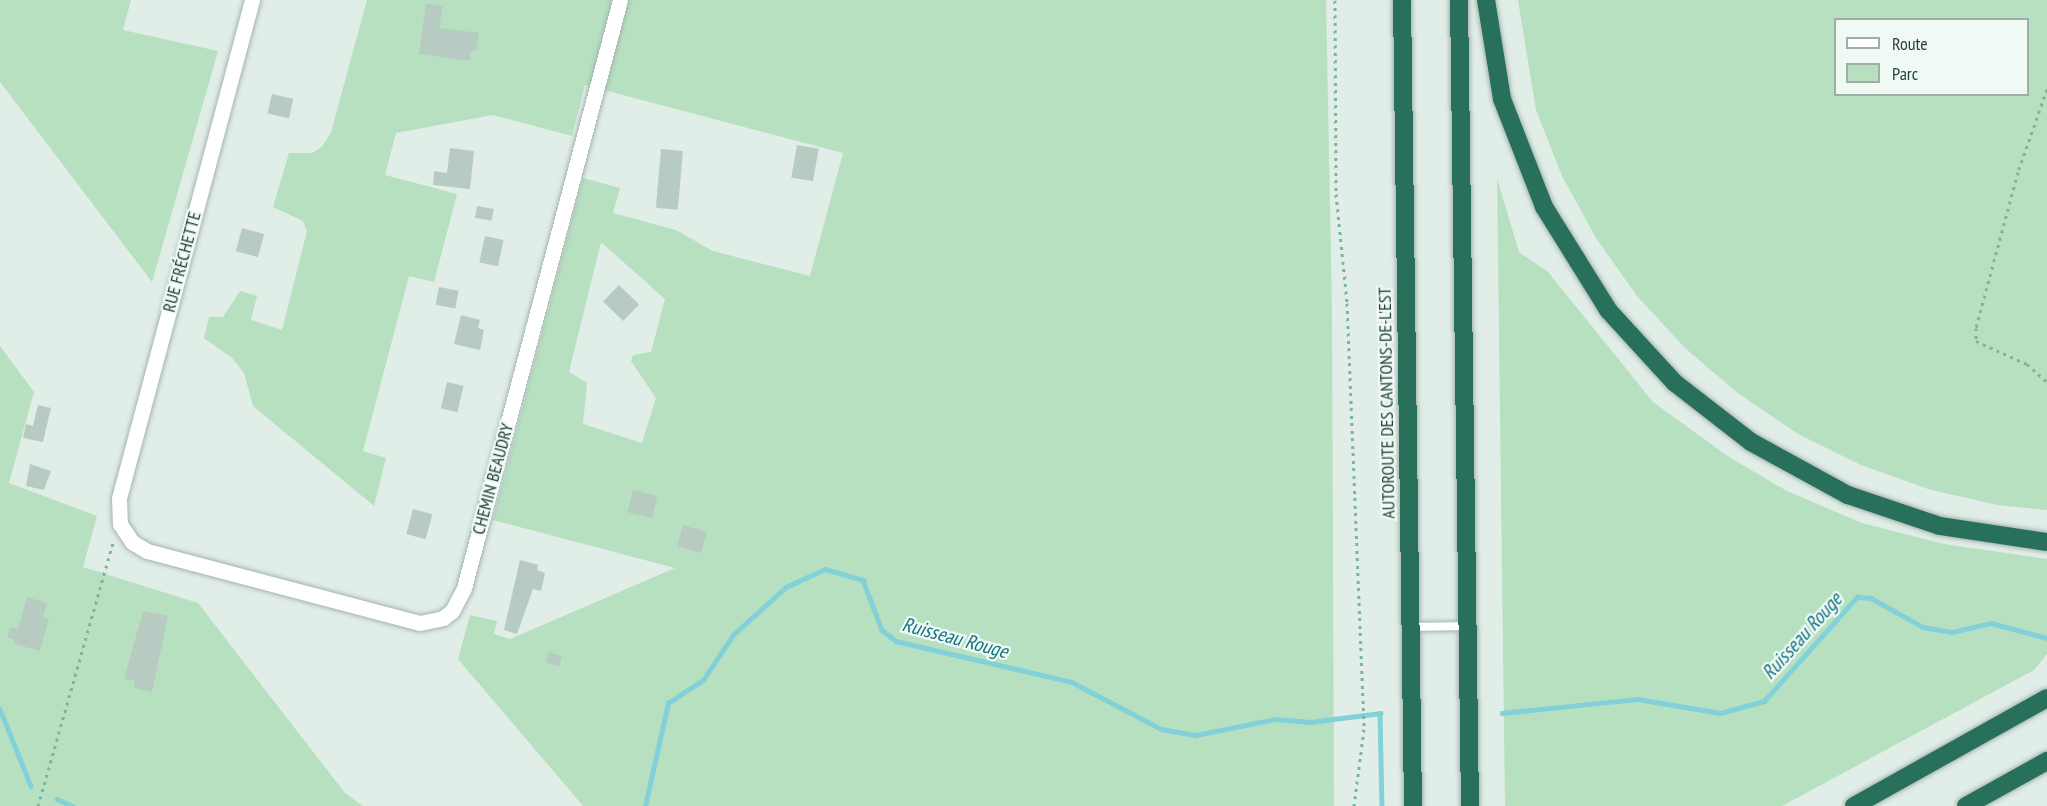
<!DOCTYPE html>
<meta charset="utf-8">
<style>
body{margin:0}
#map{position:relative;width:2047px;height:806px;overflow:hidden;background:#e1ede7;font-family:"PT Sans Narrow",sans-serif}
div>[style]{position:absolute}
.green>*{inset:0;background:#b7e0c0}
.stream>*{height:4.5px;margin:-2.25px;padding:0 2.25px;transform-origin:2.25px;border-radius:2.25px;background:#82d0d8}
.building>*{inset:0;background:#b8cbc2;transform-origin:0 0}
.path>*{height:3px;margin-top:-1.5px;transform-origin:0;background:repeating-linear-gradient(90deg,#7db4a0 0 3px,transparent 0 7.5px)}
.roads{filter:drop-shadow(0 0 2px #a3b5ae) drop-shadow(0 0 2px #a3b5ae)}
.lane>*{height:8px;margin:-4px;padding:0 4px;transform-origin:4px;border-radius:4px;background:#fff}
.street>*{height:15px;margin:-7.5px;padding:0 7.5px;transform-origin:7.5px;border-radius:7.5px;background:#fff}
.highway>*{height:18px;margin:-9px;padding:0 9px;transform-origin:9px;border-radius:9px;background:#286f5c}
span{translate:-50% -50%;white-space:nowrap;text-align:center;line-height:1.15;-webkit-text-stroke:4.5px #f1f9f5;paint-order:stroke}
.street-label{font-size:18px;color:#1f3f35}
.water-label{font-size:20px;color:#137582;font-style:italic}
.legend{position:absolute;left:1834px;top:18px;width:195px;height:78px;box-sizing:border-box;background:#f1f9f5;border:2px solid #9dafa8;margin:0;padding:8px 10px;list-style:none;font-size:18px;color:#1f3f35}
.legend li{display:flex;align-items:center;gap:12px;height:30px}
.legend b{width:30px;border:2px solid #9dafa8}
</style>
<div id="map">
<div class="green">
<i style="clip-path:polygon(0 0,131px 0,123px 30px,218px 51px,152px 282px,0 82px)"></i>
<i style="clip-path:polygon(evenodd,367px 0,1326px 0,1332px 309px,1334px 806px,583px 806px,458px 659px,470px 615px,497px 621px,494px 634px,510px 639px,675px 568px,493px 520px,583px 178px,620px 188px,613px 213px,676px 230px,713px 251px,810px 276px,843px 153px,585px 85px,572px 136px,493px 115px,396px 133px,385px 175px,457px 194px,434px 282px,409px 276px,363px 451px,386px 458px,374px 506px,253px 406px,244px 373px,232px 358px,204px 338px,209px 317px,223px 317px,240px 291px,257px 296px,251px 320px,282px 330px,307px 231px,303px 221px,273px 207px,289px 153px,312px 153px,322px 147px,331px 132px,367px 0,601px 242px,665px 299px,651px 352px,633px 355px,631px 361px,656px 398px,642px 443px,583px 424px,587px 383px,569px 372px,601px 242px)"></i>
<i style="clip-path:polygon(evenodd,1518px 0,2047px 0,2047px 510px,1997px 505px,1928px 489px,1861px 465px,1798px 434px,1739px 394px,1685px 348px,1637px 296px,1596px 238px,1562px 176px,1536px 110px,1518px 0,1836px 20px,2028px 20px,2028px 94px,1836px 94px,1836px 20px)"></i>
<i style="clip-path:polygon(1497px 178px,1519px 252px,1548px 272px,1653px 402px,1729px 457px,1787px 491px,1862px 523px,1944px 544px,2047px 559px,2047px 654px,2034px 670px,1782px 806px,1505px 806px)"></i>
<i style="clip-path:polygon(0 346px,34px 392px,9px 483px,97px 516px,83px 567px,198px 603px,345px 793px,363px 806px,0 806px)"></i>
</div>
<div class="stream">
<i style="left:0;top:709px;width:83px;rotate:68.1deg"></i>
<i style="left:1502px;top:713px;width:137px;rotate:-5.9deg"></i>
<i style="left:1638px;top:699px;width:83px;rotate:9.7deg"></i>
<i style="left:1720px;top:713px;width:46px;rotate:-15.3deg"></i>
<i style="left:1764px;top:701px;width:140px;rotate:-48.2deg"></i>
<i style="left:1857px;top:597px;width:14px;rotate:4deg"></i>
<i style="left:1871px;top:598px;width:60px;rotate:29.1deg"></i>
<i style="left:1923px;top:627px;width:29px;rotate:10deg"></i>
<i style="left:1952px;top:632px;width:40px;rotate:-13deg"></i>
<i style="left:1991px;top:623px;width:58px;rotate:15deg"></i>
<i style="left:57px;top:799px;width:17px;rotate:25deg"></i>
<i style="left:645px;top:806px;width:106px;rotate:-77.4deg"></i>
<i style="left:668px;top:703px;width:42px;rotate:-33.3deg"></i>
<i style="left:703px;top:680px;width:54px;rotate:-56.3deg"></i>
<i style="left:733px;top:635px;width:72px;rotate:-42.2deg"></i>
<i style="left:786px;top:587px;width:43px;rotate:-24.8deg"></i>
<i style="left:825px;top:569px;width:40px;rotate:16deg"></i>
<i style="left:863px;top:580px;width:53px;rotate:69.2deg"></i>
<i style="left:882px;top:630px;width:18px;rotate:38deg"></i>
<i style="left:896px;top:641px;width:181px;rotate:13.1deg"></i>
<i style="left:1072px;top:682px;width:101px;rotate:27.8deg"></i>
<i style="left:1161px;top:729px;width:36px;rotate:10deg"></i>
<i style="left:1196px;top:735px;width:81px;rotate:-11.4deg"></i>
<i style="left:1275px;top:719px;width:35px;rotate:5deg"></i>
<i style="left:1310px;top:722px;width:71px;rotate:-7.3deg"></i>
<i style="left:1380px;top:713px;width:93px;rotate:88.8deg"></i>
</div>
<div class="building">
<i style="clip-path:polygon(426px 3px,443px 6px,439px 28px,479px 33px,476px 51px,471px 51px,470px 61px,419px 54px)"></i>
<i style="left:272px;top:94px;width:22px;height:20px;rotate:13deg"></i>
<i style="left:797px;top:145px;width:22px;height:33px;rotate:10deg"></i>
<i style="clip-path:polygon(450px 148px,474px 151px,470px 189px,433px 185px,434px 171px,447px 173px)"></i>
<i style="left:661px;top:149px;width:22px;height:59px;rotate:5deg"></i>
<i style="left:477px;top:206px;width:17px;height:12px;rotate:10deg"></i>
<i style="left:242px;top:228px;width:23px;height:24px;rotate:15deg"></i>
<i style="left:485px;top:236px;width:19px;height:27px;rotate:12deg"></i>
<i style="left:619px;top:285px;width:28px;height:23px;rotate:44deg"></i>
<i style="left:439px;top:287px;width:20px;height:18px;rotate:11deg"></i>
<i style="clip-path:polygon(461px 315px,480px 320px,478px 328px,484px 330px,480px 350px,454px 344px)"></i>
<i style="left:447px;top:382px;width:17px;height:27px;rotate:13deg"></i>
<i style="clip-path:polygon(38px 405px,51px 408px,43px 442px,23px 438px,26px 424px,33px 426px)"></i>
<i style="clip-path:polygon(30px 464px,51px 471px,44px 490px,26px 486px)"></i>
<i style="left:633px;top:490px;width:25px;height:23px;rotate:14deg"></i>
<i style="left:413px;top:509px;width:20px;height:26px;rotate:15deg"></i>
<i style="left:683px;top:525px;width:25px;height:22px;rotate:16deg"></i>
<i style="clip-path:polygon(520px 560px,538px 565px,537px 570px,545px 573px,541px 591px,533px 589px,517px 634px,504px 630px)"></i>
<i style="clip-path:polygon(27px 597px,47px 603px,43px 617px,49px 619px,40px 651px,14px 644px,15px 640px,7px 638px,10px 627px,18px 629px)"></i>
<i style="clip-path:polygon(143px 611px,168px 616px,152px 692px,134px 688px,135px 681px,124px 679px)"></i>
<i style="left:549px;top:652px;width:14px;height:11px;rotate:17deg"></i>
</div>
<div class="path">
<i style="left:1335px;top:0;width:194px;rotate:89.7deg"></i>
<i style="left:1336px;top:194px;width:110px;rotate:84.2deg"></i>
<i style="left:1347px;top:303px;width:426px;rotate:87.7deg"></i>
<i style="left:1364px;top:729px;width:78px;rotate:97.4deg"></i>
<i style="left:2047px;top:89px;width:88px;rotate:109.3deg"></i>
<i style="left:2018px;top:172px;width:162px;rotate:105.1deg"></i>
<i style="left:1976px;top:328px;width:13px;rotate:90deg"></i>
<i style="left:1976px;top:341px;width:56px;rotate:24.3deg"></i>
<i style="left:2027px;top:364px;width:27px;rotate:42deg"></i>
<i style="left:38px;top:806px;width:277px;rotate:-74.1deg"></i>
</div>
<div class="roads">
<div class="lane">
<i style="left:1411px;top:627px;width:55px;rotate:-1deg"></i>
</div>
<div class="street">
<i style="left:252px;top:0;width:515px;rotate:104.95deg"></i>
<i style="left:119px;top:498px;width:26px;rotate:88deg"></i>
<i style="left:120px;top:524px;width:22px;rotate:56deg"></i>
<i style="left:132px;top:542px;width:17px;rotate:31deg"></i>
<i style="left:147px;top:551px;width:282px;rotate:14.8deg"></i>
<i style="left:420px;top:623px;width:24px;rotate:-12deg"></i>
<i style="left:443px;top:618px;width:11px;rotate:-38deg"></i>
<i style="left:452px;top:611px;width:26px;rotate:-62deg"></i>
<i style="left:464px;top:588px;width:608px;rotate:-75.14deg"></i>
</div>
<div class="highway">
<i style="left:1402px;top:0;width:806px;rotate:89.22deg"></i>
<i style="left:1459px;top:0;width:806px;rotate:89.22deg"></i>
<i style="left:1486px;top:0;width:100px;rotate:80.8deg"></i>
<i style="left:1502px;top:99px;width:116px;rotate:68.7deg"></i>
<i style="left:1544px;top:207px;width:121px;rotate:58.1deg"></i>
<i style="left:1608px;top:310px;width:99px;rotate:47.5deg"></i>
<i style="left:1675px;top:383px;width:96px;rotate:37.8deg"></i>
<i style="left:1751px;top:442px;width:111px;rotate:28.7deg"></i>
<i style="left:1848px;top:495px;width:97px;rotate:18.6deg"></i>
<i style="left:1940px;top:526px;width:108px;rotate:8.5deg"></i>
<i style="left:1854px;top:806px;width:221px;rotate:-29.2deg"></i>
<i style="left:1966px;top:806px;width:93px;rotate:-29.1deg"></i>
</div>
</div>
<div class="street-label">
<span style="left:182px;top:262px;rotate:-75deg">RUE FRÉCHETTE</span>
<span style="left:1387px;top:403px;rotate:-91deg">AUTOROUTE DES CANTONS-DE-L'EST</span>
<span style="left:493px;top:479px;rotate:-75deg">CHEMIN BEAUDRY</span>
</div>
<div class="water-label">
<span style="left:1802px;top:636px;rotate:-48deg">Ruisseau Rouge</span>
<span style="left:955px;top:638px;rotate:15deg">Ruisseau Rouge</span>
</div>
<ul class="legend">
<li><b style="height:8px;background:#fff"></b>Route</li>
<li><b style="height:16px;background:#b7e0c0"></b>Parc</li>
</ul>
</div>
